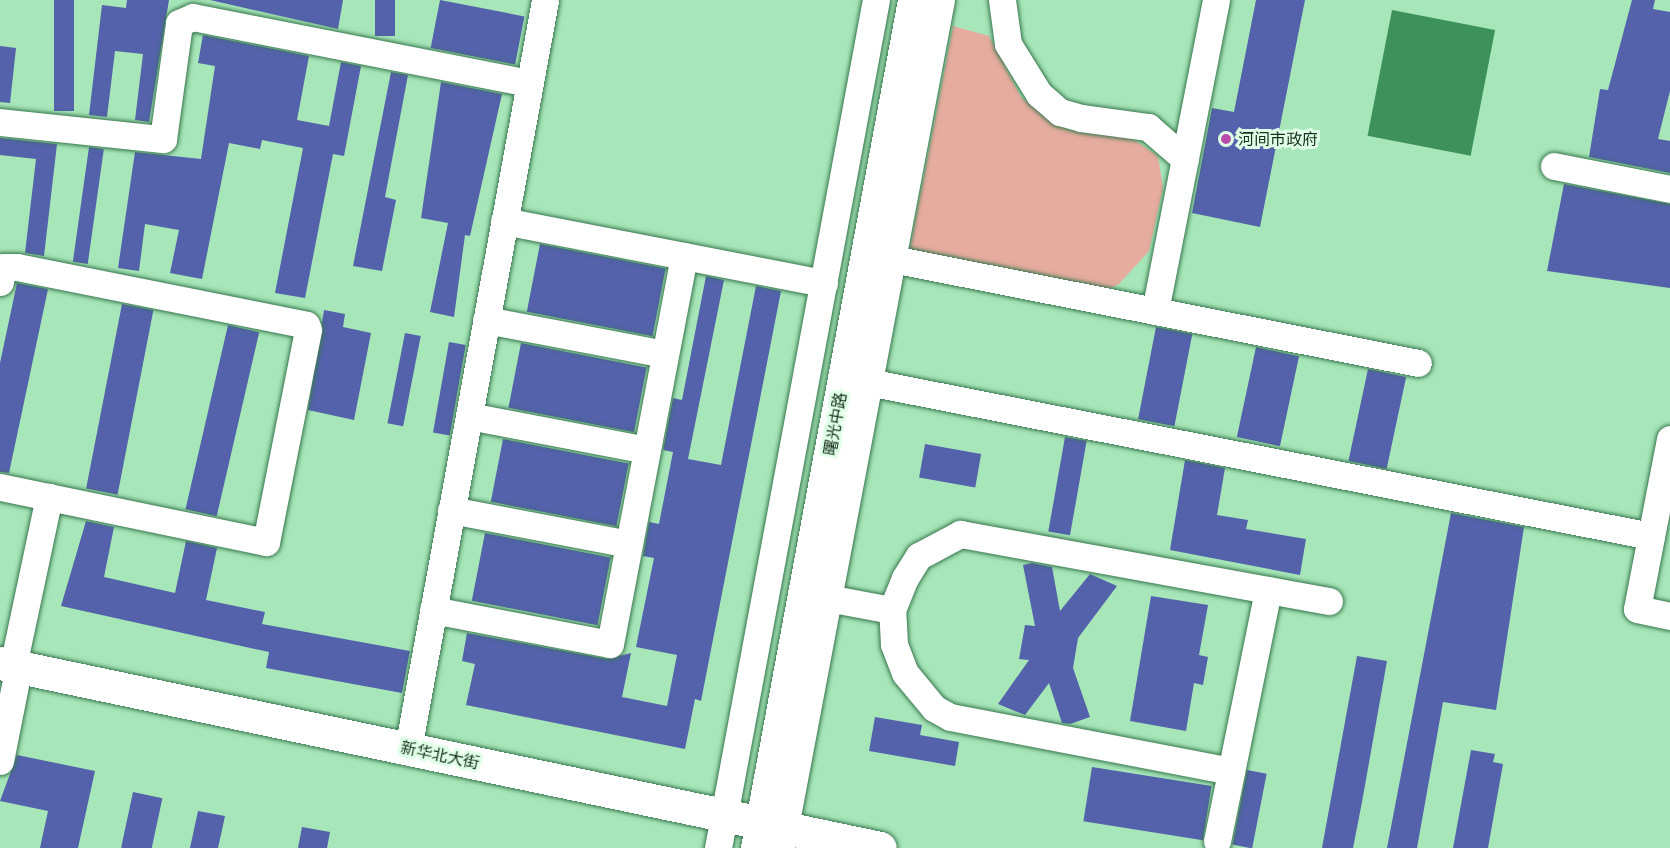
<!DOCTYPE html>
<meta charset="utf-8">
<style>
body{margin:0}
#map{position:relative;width:1670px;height:848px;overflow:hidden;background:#a6e6b8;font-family:"Titillium Web","Noto Sans SC",sans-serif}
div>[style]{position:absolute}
.green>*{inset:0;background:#e6ac9f}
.water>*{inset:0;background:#3d915b;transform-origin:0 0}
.building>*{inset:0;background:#5362ab;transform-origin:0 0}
.roads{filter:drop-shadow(0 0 2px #39774e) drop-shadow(0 0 2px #39774e)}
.minor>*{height:27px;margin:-13.5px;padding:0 13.5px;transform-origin:13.5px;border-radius:13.5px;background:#fff}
.major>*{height:33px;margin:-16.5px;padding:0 16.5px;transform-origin:16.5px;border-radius:16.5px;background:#fff}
.dots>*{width:16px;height:16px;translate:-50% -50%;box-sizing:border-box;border:3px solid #dfffe7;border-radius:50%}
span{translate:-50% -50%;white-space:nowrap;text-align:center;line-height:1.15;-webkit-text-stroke:6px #dfffe7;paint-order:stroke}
.poi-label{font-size:16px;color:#17301f}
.left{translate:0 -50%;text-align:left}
.street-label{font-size:16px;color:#17301f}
</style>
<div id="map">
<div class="green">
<i style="clip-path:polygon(953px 26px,989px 36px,1021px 97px,1054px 123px,1069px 130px,1130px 137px,1158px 156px,1163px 188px,1149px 251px,1119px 284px,1109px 289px,909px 252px)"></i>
</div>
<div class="water">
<i style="left:1392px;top:10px;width:105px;height:128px;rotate:11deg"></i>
</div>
<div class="building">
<i style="left:54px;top:0;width:20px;height:111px"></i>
<i style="clip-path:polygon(127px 0,169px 0,149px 122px,135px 120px,143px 54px,115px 51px,107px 117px,89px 115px,102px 5px,126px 8px)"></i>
<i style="clip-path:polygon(210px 0,343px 0,338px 29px)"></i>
<i style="left:375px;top:0;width:20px;height:36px"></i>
<i style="left:440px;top:0;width:86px;height:49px;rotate:11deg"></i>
<i style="clip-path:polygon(1256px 0,1305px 0,1260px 227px,1192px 213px,1212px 108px,1234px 112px)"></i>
<i style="clip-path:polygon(1632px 0,1655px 0,1653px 9px,1670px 12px,1670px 91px,1658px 139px,1670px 141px,1670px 173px,1589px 157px,1600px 89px,1608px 90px)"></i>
<i style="clip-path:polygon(203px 35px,309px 56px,297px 120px,329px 126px,341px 62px,361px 66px,344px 156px,333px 154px,305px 298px,275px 293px,303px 148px,262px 140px,260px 149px,229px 143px,202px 279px,170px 273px,179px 230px,145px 224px,139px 271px,118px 268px,135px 152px,201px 159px,215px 66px,198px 63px)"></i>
<i style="clip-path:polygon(0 46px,16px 48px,10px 103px,0 102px)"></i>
<i style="clip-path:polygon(391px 72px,408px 75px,385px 197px,396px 200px,382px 271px,353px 266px)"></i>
<i style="clip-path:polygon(441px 82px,502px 94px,470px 236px,465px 235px,454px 317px,430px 312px,448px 223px,421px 218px)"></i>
<i style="clip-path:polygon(0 138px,57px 144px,44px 256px,25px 253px,36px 159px,0 155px)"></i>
<i style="left:89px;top:147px;width:15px;height:116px;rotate:8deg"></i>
<i style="clip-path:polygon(1564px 184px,1670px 204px,1670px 288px,1547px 271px)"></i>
<i style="left:540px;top:244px;width:128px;height:69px;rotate:11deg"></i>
<i style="clip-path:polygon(706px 276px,724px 280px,688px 459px,721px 465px,756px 286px,781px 291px,701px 701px,695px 699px,685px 749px,466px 705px,475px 664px,462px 661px,467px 633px,607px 659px,631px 653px,622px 697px,667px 706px,677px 655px,636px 647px,654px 558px,643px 556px,649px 522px,659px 524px,673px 452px,663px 450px,673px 398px,682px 400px)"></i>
<i style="clip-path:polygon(17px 283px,48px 289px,9px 473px,0 472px,0 363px)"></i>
<i style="left:122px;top:304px;width:32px;height:188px;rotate:11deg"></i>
<i style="clip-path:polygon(324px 310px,345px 314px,343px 327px,371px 333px,354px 420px,308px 410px)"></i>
<i style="left:228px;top:325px;width:32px;height:189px;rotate:13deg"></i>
<i style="left:1156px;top:327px;width:37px;height:94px;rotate:11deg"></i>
<i style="left:405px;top:333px;width:16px;height:92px;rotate:11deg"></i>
<i style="left:449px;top:342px;width:17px;height:92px;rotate:10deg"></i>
<i style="left:521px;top:343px;width:128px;height:66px;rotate:11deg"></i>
<i style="left:1256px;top:347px;width:44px;height:92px;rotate:12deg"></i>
<i style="left:1368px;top:369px;width:39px;height:94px;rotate:12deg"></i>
<i style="left:1065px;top:437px;width:22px;height:96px;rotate:10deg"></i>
<i style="left:503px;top:439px;width:128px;height:64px;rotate:11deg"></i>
<i style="left:925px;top:444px;width:57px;height:34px;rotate:10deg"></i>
<i style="clip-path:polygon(1185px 460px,1225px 468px,1217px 515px,1248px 520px,1246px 529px,1306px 539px,1300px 575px,1170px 550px)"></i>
<i style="clip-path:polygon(1451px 513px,1524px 527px,1496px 710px,1443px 702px,1417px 848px,1387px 848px)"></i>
<i style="clip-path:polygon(86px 521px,114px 527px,104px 577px,175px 593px,186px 541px,217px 548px,206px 600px,265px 612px,262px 624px,410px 651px,402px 693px,266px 668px,269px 652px,61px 606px)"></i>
<i style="left:485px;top:533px;width:128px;height:69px;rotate:11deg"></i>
<i style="clip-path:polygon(1032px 563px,1052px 567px,1060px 611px,1090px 574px,1117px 586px,1078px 638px,1073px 668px,1090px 717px,1070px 724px,1062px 723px,1049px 683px,1025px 715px,998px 704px,1029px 660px,1019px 659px,1025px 625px,1035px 626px,1023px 565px)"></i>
<i style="clip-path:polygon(1151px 596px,1208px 605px,1199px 655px,1208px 657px,1203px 685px,1194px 683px,1186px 731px,1130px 721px)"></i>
<i style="clip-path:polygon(1357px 656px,1387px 661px,1362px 802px,1353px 848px,1322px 848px)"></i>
<i style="clip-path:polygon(875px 717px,922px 725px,920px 735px,959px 742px,955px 766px,869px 751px)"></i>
<i style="clip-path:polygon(1471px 750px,1495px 754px,1493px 762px,1503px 764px,1488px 848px,1453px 848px)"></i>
<i style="clip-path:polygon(17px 755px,95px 771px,78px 848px,40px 848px,48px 811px,0 801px)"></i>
<i style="left:1092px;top:767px;width:121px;height:55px;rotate:9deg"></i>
<i style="left:1247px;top:770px;width:20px;height:76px;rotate:11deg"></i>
<i style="left:133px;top:792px;width:30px;height:57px;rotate:12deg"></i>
<i style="clip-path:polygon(198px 811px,225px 816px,218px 848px,190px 848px)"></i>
<i style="clip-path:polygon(302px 827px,330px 832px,327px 848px,298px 848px)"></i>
</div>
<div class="roads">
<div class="minor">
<i style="left:1002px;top:0;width:44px;rotate:82.2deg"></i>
<i style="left:1008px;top:44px;width:59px;rotate:58.2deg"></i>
<i style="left:1039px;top:94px;width:28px;rotate:41deg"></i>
<i style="left:1060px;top:112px;width:22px;rotate:16deg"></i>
<i style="left:1081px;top:118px;width:68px;rotate:7.7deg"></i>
<i style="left:1148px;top:127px;width:49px;rotate:40.9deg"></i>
<i style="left:0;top:122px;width:164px;rotate:6deg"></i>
<i style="left:163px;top:139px;width:117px;rotate:-82.1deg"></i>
<i style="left:179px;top:23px;width:15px;rotate:-23deg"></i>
<i style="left:193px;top:17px;width:343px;rotate:11.1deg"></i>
<i style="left:1554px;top:166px;width:118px;rotate:11.2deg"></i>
<i style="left:504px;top:221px;width:326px;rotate:11deg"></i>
<i style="left:892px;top:259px;width:536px;rotate:11.18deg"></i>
<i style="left:0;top:282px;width:15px;rotate:-79deg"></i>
<i style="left:3px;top:267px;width:14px"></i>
<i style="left:17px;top:267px;width:295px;rotate:11.3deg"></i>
<i style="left:306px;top:325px;width:5px;rotate:68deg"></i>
<i style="left:308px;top:330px;width:216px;rotate:101.2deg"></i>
<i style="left:266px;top:542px;width:272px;rotate:-168.3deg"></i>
<i style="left:1155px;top:311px;width:317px;rotate:-78.9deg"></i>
<i style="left:486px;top:320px;width:182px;rotate:10.8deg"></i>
<i style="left:868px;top:382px;width:798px;rotate:11.13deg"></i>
<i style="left:469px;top:416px;width:181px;rotate:10.8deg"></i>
<i style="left:1670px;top:439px;width:173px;rotate:101deg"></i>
<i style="left:1637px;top:609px;width:34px;rotate:12deg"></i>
<i style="left:451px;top:510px;width:181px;rotate:10.8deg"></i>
<i style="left:811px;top:595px;width:82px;rotate:10.5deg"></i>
<i style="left:433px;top:610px;width:180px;rotate:10.9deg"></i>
<i style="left:610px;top:644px;width:395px;rotate:-79.2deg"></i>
<i style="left:13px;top:666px;width:173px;rotate:-78deg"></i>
<i style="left:408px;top:749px;width:761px;rotate:-79.63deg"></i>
<i style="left:0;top:761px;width:77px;rotate:-78.8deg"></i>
<i style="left:1231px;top:771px;width:286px;rotate:-169.1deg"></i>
<i style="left:950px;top:717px;width:18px;rotate:-151deg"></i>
<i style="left:934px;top:708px;width:45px;rotate:-129.6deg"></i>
<i style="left:905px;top:673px;width:31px;rotate:-111deg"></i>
<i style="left:894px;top:644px;width:34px;rotate:-93deg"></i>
<i style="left:892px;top:610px;width:35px;rotate:-68deg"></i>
<i style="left:905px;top:578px;width:26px;rotate:-58deg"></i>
<i style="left:919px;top:556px;width:47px;rotate:-28.2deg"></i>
<i style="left:960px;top:534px;width:375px;rotate:10.3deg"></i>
<i style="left:1217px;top:841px;width:256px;rotate:-78.5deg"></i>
<i style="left:718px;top:848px;width:863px;rotate:-79.45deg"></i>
<i style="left:781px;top:848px;width:863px;rotate:-79.32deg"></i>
</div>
<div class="major">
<i style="left:0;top:663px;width:899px;rotate:11.87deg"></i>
<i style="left:757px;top:848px;width:862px;rotate:-79.51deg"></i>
</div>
</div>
<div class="dots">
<i style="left:1226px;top:139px;background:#ba4dac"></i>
</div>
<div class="poi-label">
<span class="left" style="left:1238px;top:139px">河间市政府</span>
</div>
<div class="street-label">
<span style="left:835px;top:424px;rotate:-80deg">曙光中路</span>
<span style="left:440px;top:755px;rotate:12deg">新华北大街</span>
</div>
</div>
